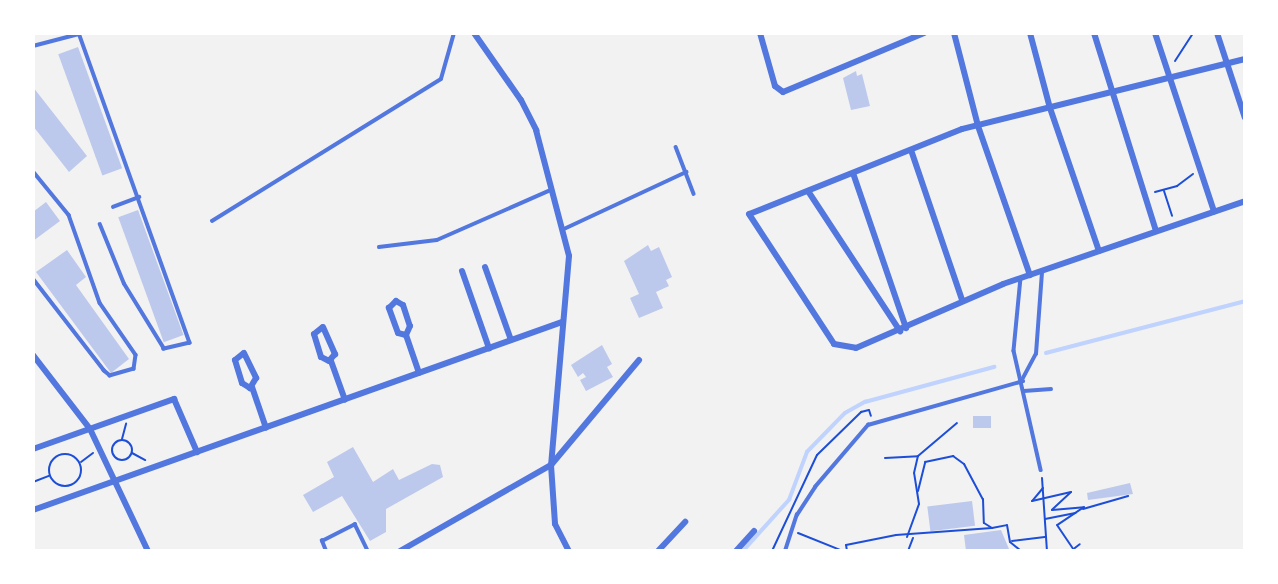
<!DOCTYPE html>
<style>
body{margin:0}
#map{position:relative;width:1278px;height:584px;overflow:hidden;background:#f2f2f2;font-family:Roboto,sans-serif}
div>[style]{position:absolute}
.stream>*{height:3.5px;margin:-1.75px;padding:0 1.75px;transform-origin:1.75px;border-radius:1.75px;background:#bfd3fe}
.building>*{inset:0;background:#bdc9ec;transform-origin:0 0}
.path>*{height:2px;margin:-1px;padding:0 1px;transform-origin:1px;border-radius:1px;background:#1d4ed8}
.path>.ring{margin:-1px;padding:0;box-sizing:content-box;background:none;border:2px solid #1d4ed8;border-radius:50%}
.service>*{height:3.5px;margin:-1.75px;padding:0 1.75px;transform-origin:1.75px;border-radius:1.75px;background:#5277de}
.minor>*{height:6px;margin:-3px;padding:0 3px;transform-origin:3px;border-radius:3px;background:#5277de}
span{translate:-50% -50%;white-space:nowrap;text-align:center;line-height:1.15;-webkit-text-stroke:7px #fff;paint-order:stroke}
.frame{position:absolute;inset:0;border:35px solid #fff;pointer-events:none}
</style>
<div id="map">
<div class="stream">
<i style="left:1046px;top:353px;width:206px;rotate:-14.6deg"></i>
<i style="left:743px;top:551px;width:69px;rotate:-48deg"></i>
<i style="left:789px;top:500px;width:51px;rotate:-69.4deg"></i>
<i style="left:807px;top:452px;width:54px;rotate:-45.7deg"></i>
<i style="left:845px;top:413px;width:23px;rotate:-29deg"></i>
<i style="left:865px;top:402px;width:134px;rotate:-15.2deg"></i>
</div>
<div class="building">
<i style="left:78px;top:47px;width:129px;height:21px;rotate:70deg"></i>
<i style="clip-path:polygon(856px 71px,857px 76px,862px 74px,870px 106px,851px 110px,843px 78px)"></i>
<i style="clip-path:polygon(33px 87px,87px 156px,69px 172px,33px 126px)"></i>
<i style="clip-path:polygon(46px 202px,60px 221px,33px 241px,33px 212px)"></i>
<i style="left:138px;top:210px;width:133px;height:21px;rotate:70deg"></i>
<i style="clip-path:polygon(648px 245px,651px 251px,659px 247px,672px 277px,666px 280px,669px 286px,656px 292px,663px 308px,639px 318px,630px 298px,639px 294px,624px 261px)"></i>
<i style="clip-path:polygon(67px 250px,86px 277px,76px 285px,129px 359px,111px 373px,36px 272px)"></i>
<i style="clip-path:polygon(602px 345px,612px 364px,607px 367px,613px 377px,586px 391px,580px 380px,586px 377px,583px 373px,578px 377px,571px 365px)"></i>
<i style="left:973px;top:416px;width:18px;height:12px"></i>
<i style="clip-path:polygon(353px 447px,373px 482px,393px 469px,399px 480px,432px 464px,440px 465px,443px 477px,386px 509px,386px 532px,370px 541px,342px 496px,313px 512px,303px 495px,334px 477px,327px 462px)"></i>
<i style="clip-path:polygon(1130px 483px,1133px 494px,1088px 500px,1087px 493px)"></i>
<i style="left:972px;top:501px;width:25px;height:45px;rotate:83deg"></i>
<i style="clip-path:polygon(1001px 530px,1009px 549px,966px 551px,964px 535px)"></i>
</div>
<div class="path">
<i style="left:1175px;top:61px;width:33px;rotate:-57deg"></i>
<i style="left:1164px;top:191px;width:26px;rotate:72deg"></i>
<i style="left:1155px;top:192px;width:23px;rotate:-15deg"></i>
<i style="left:1177px;top:186px;width:20px;rotate:-37deg"></i>
<i style="left:122px;top:439px;width:16px;rotate:-75deg"></i>
<i class="ring" style="left:112px;top:440px;width:18px;height:18px"></i>
<i style="left:132px;top:453px;width:15px;rotate:28deg"></i>
<i class="ring" style="left:49px;top:454px;width:30px;height:30px"></i>
<i style="left:885px;top:458px;width:33px;rotate:-3deg"></i>
<i style="left:81px;top:462px;width:15px;rotate:-37deg"></i>
<i style="left:1042px;top:478px;width:73px;rotate:86.1deg"></i>
<i style="left:33px;top:482px;width:17px;rotate:-21deg"></i>
<i style="left:1043px;top:488px;width:17px;rotate:130deg"></i>
<i style="left:1032px;top:501px;width:40px;rotate:-13deg"></i>
<i style="left:1071px;top:492px;width:26px;rotate:137deg"></i>
<i style="left:1052px;top:510px;width:32px;rotate:-5deg"></i>
<i style="left:1084px;top:507px;width:32px;rotate:146deg"></i>
<i style="left:1057px;top:525px;width:29px;rotate:56deg"></i>
<i style="left:918px;top:491px;width:30px;rotate:-76deg"></i>
<i style="left:925px;top:462px;width:29px;rotate:-12deg"></i>
<i style="left:953px;top:456px;width:14px;rotate:36deg"></i>
<i style="left:964px;top:464px;width:40px;rotate:62deg"></i>
<i style="left:983px;top:499px;width:24px;rotate:88deg"></i>
<i style="left:984px;top:523px;width:9px;rotate:32deg"></i>
<i style="left:992px;top:528px;width:15px;rotate:-11deg"></i>
<i style="left:1007px;top:525px;width:17px;rotate:80deg"></i>
<i style="left:1010px;top:542px;width:14px;rotate:39deg"></i>
<i style="left:1083px;top:509px;width:47px;rotate:-16.1deg"></i>
<i style="left:1045px;top:519px;width:31px;rotate:-11deg"></i>
<i style="left:798px;top:533px;width:48px;rotate:21.8deg"></i>
<i style="left:907px;top:537px;width:35px;rotate:-70deg"></i>
<i style="left:919px;top:504px;width:31px;rotate:-99deg"></i>
<i style="left:914px;top:473px;width:17px;rotate:-77deg"></i>
<i style="left:918px;top:456px;width:51px;rotate:-40.2deg"></i>
<i style="left:1012px;top:541px;width:33px;rotate:-7deg"></i>
<i style="left:772px;top:551px;width:106px;rotate:-64.9deg"></i>
<i style="left:817px;top:455px;width:62px;rotate:-44.3deg"></i>
<i style="left:861px;top:412px;width:8px;rotate:-14deg"></i>
<i style="left:869px;top:410px;width:6px;rotate:72deg"></i>
<i style="left:847px;top:551px;width:6px;rotate:-99deg"></i>
<i style="left:846px;top:545px;width:51px;rotate:-11.3deg"></i>
<i style="left:896px;top:535px;width:96px;rotate:-4.2deg"></i>
<i style="left:908px;top:551px;width:14px;rotate:-69deg"></i>
<i style="left:1071px;top:551px;width:11px;rotate:-38deg"></i>
</div>
<div class="service">
<i style="left:79px;top:33px;width:329px;rotate:70.3deg"></i>
<i style="left:190px;top:343px;width:27px;rotate:167deg"></i>
<i style="left:164px;top:349px;width:76px;rotate:-121.6deg"></i>
<i style="left:124px;top:284px;width:64px;rotate:-112.1deg"></i>
<i style="left:33px;top:46px;width:48px;rotate:-14.6deg"></i>
<i style="left:676px;top:147px;width:50px;rotate:69deg"></i>
<i style="left:33px;top:171px;width:57px;rotate:50.7deg"></i>
<i style="left:69px;top:215px;width:93px;rotate:70.6deg"></i>
<i style="left:100px;top:303px;width:63px;rotate:55.3deg"></i>
<i style="left:136px;top:355px;width:14px;rotate:98deg"></i>
<i style="left:134px;top:369px;width:25px;rotate:164deg"></i>
<i style="left:110px;top:376px;width:8px;rotate:-140deg"></i>
<i style="left:104px;top:371px;width:116px;rotate:-127.7deg"></i>
<i style="left:113px;top:207px;width:28px;rotate:-21deg"></i>
<i style="left:212px;top:221px;width:269px;rotate:-31.8deg"></i>
<i style="left:441px;top:79px;width:48px;rotate:-74.2deg"></i>
<i style="left:564px;top:229px;width:135px;rotate:-25deg"></i>
<i style="left:379px;top:247px;width:58px;rotate:-6.9deg"></i>
<i style="left:437px;top:240px;width:124px;rotate:-23.7deg"></i>
<i style="left:1021px;top:278px;width:73px;rotate:95.5deg"></i>
<i style="left:1014px;top:351px;width:122px;rotate:77.2deg"></i>
<i style="left:1023px;top:378px;width:27px;rotate:-62deg"></i>
<i style="left:1036px;top:354px;width:82px;rotate:-85.8deg"></i>
<i style="left:1024px;top:391px;width:27px;rotate:-4deg"></i>
<i style="left:326px;top:551px;width:11px;rotate:-112deg"></i>
<i style="left:322px;top:541px;width:37px;rotate:-27deg"></i>
<i style="left:355px;top:524px;width:30px;rotate:64deg"></i>
<i style="left:785px;top:551px;width:38px;rotate:-72deg"></i>
<i style="left:797px;top:515px;width:33px;rotate:-57deg"></i>
<i style="left:815px;top:487px;width:82px;rotate:-49.5deg"></i>
<i style="left:868px;top:425px;width:161px;rotate:-15.8deg"></i>
</div>
<div class="minor">
<i style="left:474px;top:33px;width:82px;rotate:55deg"></i>
<i style="left:521px;top:100px;width:34px;rotate:63deg"></i>
<i style="left:536px;top:130px;width:130px;rotate:75.3deg"></i>
<i style="left:569px;top:256px;width:210px;rotate:94.9deg"></i>
<i style="left:551px;top:465px;width:59px;rotate:86.1deg"></i>
<i style="left:555px;top:524px;width:30px;rotate:63deg"></i>
<i style="left:760px;top:33px;width:55px;rotate:74.2deg"></i>
<i style="left:775px;top:86px;width:10px;rotate:37deg"></i>
<i style="left:783px;top:92px;width:153px;rotate:-22.7deg"></i>
<i style="left:954px;top:33px;width:96px;rotate:75.5deg"></i>
<i style="left:978px;top:126px;width:158px;rotate:70.8deg"></i>
<i style="left:1030px;top:33px;width:78px;rotate:75.1deg"></i>
<i style="left:1050px;top:108px;width:151px;rotate:71.1deg"></i>
<i style="left:1094px;top:33px;width:207px;rotate:72.6deg"></i>
<i style="left:1155px;top:33px;width:188px;rotate:71.7deg"></i>
<i style="left:1217px;top:33px;width:89px;rotate:71.8deg"></i>
<i style="left:1245px;top:59px;width:292px;rotate:166.1deg"></i>
<i style="left:962px;top:129px;width:229px;rotate:158.2deg"></i>
<i style="left:749px;top:214px;width:155px;rotate:56.8deg"></i>
<i style="left:834px;top:344px;width:22px;rotate:10deg"></i>
<i style="left:856px;top:348px;width:160px;rotate:-23.5deg"></i>
<i style="left:1003px;top:284px;width:256px;rotate:-18.9deg"></i>
<i style="left:911px;top:150px;width:158px;rotate:71.2deg"></i>
<i style="left:853px;top:173px;width:164px;rotate:71.1deg"></i>
<i style="left:808px;top:191px;width:168px;rotate:56.7deg"></i>
<i style="left:485px;top:267px;width:77px;rotate:70.4deg"></i>
<i style="left:462px;top:271px;width:82px;rotate:70.7deg"></i>
<i style="left:396px;top:301px;width:8px;rotate:30deg"></i>
<i style="left:403px;top:305px;width:22px;rotate:72deg"></i>
<i style="left:410px;top:326px;width:10px;rotate:114deg"></i>
<i style="left:406px;top:335px;width:8px;rotate:-166deg"></i>
<i style="left:398px;top:333px;width:27px;rotate:-110deg"></i>
<i style="left:389px;top:308px;width:10px;rotate:-45deg"></i>
<i style="left:323px;top:327px;width:30px;rotate:66deg"></i>
<i style="left:335px;top:354px;width:9px;rotate:131deg"></i>
<i style="left:329px;top:361px;width:9px;rotate:-153deg"></i>
<i style="left:321px;top:357px;width:24px;rotate:-107deg"></i>
<i style="left:314px;top:334px;width:11px;rotate:-38deg"></i>
<i style="left:406px;top:335px;width:40px;rotate:71.1deg"></i>
<i style="left:244px;top:353px;width:28px;rotate:64deg"></i>
<i style="left:256px;top:378px;width:12px;rotate:121deg"></i>
<i style="left:250px;top:388px;width:9px;rotate:-148deg"></i>
<i style="left:242px;top:383px;width:24px;rotate:-107deg"></i>
<i style="left:235px;top:360px;width:11px;rotate:-38deg"></i>
<i style="left:33px;top:355px;width:93px;rotate:52.4deg"></i>
<i style="left:90px;top:429px;width:135px;rotate:64.6deg"></i>
<i style="left:331px;top:361px;width:41px;rotate:70.3deg"></i>
<i style="left:252px;top:387px;width:43px;rotate:71.1deg"></i>
<i style="left:33px;top:449px;width:150px;rotate:-19.5deg"></i>
<i style="left:174px;top:399px;width:58px;rotate:66.5deg"></i>
<i style="left:33px;top:510px;width:561px;rotate:-19.56deg"></i>
<i style="left:400px;top:551px;width:174px;rotate:-29.7deg"></i>
<i style="left:551px;top:465px;width:137px;rotate:-50deg"></i>
<i style="left:658px;top:551px;width:40px;rotate:-47deg"></i>
<i style="left:736px;top:551px;width:27px;rotate:-48deg"></i>
</div>
<div class="frame"></div>
</div>
